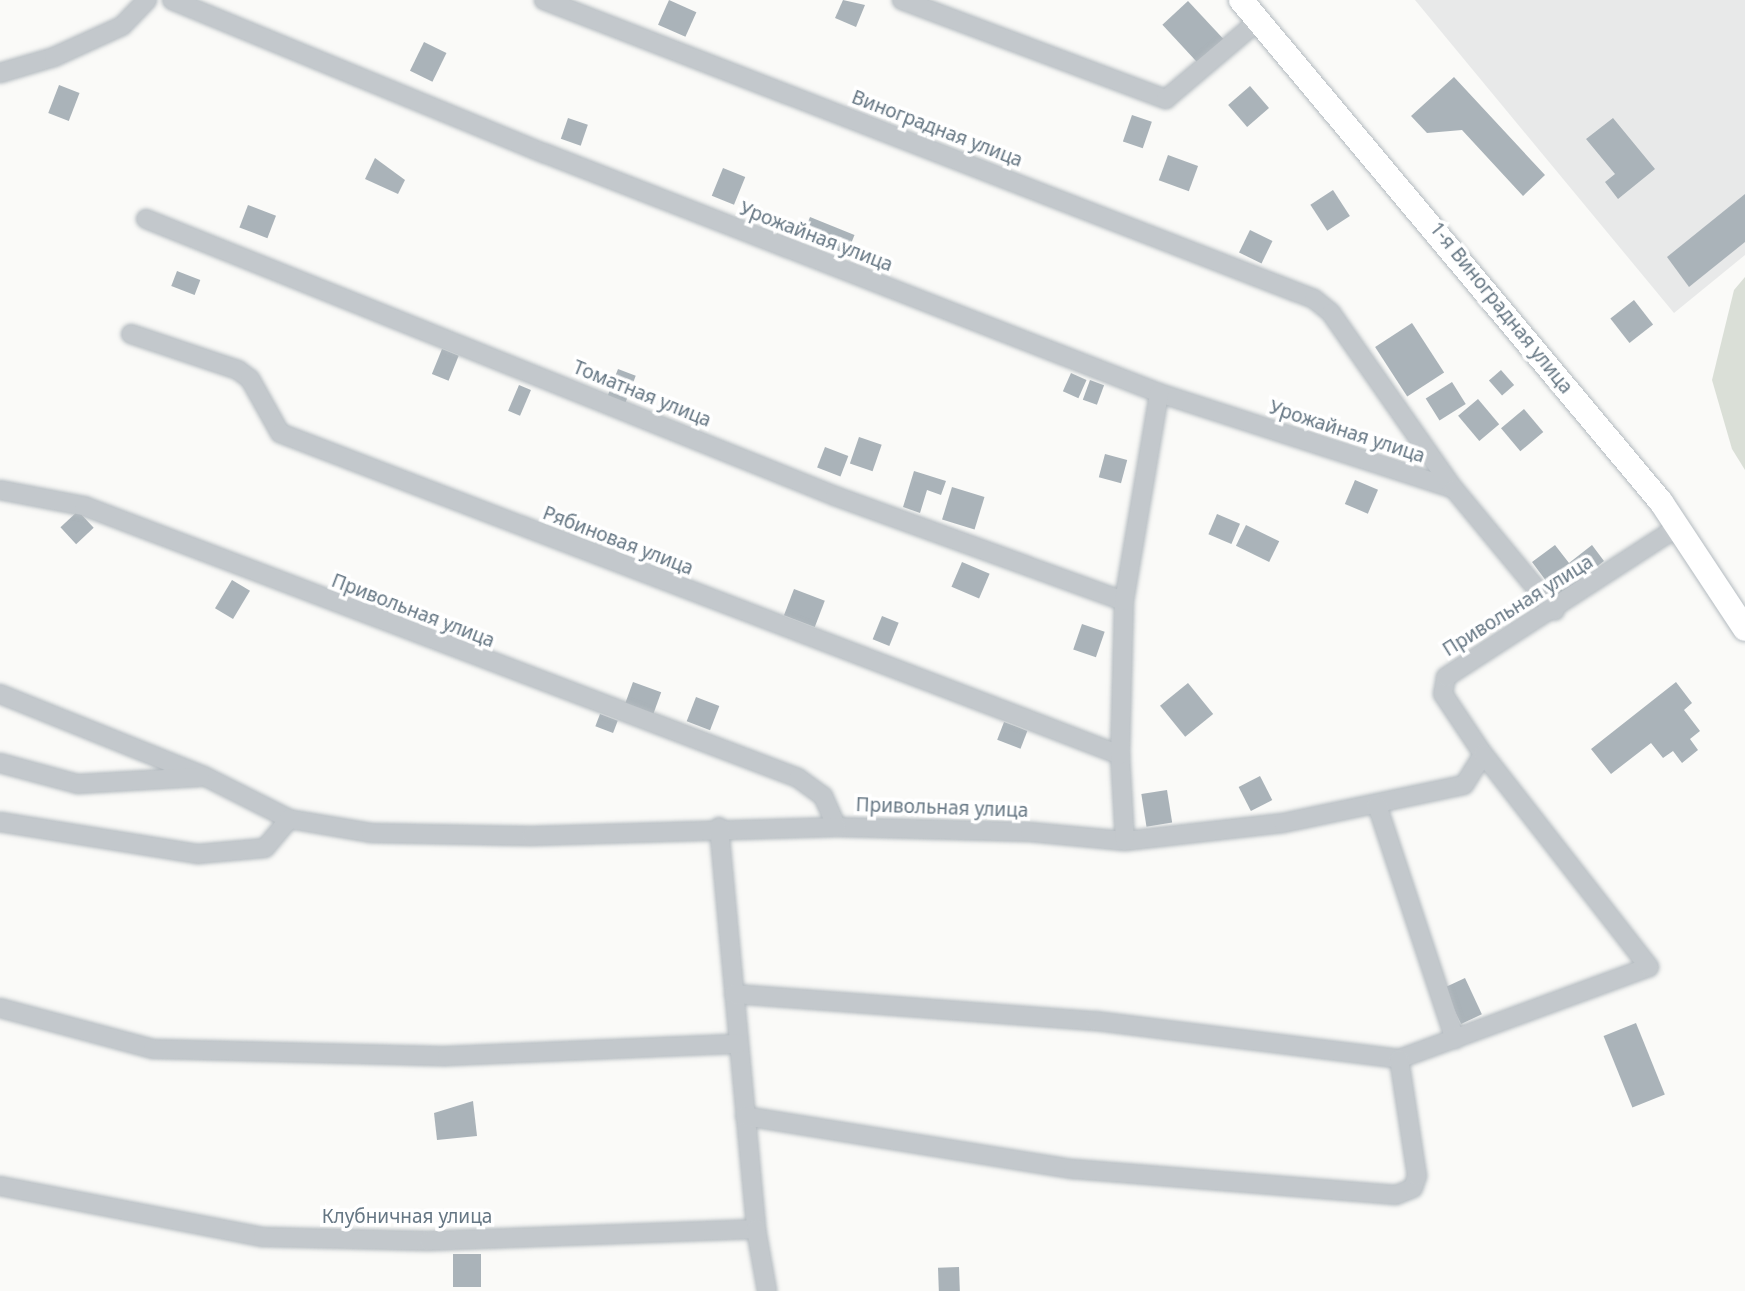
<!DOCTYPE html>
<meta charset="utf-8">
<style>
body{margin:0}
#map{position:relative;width:1745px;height:1291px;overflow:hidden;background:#fafaf8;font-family:"Noto Sans",sans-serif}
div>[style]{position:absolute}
.built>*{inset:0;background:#e8e9e9}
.green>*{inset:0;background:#dadfd7}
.building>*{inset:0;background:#aab3b9;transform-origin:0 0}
.roads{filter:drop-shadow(0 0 2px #b3babf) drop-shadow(0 0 2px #b3babf)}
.minor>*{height:18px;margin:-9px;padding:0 9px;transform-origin:9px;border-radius:9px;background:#c3c8cc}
.secondary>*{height:24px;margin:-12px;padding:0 12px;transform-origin:12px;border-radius:12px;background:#fff}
span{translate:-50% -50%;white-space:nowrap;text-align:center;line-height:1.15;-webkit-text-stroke:7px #fff;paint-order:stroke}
.street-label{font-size:19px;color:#657683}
</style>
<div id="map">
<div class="built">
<i style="clip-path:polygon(1415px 0,1745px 0,1745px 255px,1674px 313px)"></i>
</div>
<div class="green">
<i style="clip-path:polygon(1745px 277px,1745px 470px,1732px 449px,1712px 380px,1734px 290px)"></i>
</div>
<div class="building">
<i style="left:669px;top:0;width:30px;height:27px;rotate:24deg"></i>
<i style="clip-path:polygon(843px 0,865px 5px,856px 27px,835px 18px)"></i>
<i style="left:1188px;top:1px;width:53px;height:35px;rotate:47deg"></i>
<i style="left:424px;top:42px;width:25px;height:32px;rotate:26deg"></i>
<i style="clip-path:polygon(1454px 77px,1545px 175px,1523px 196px,1462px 130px,1427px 133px,1411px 116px)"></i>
<i style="left:59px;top:85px;width:22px;height:30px;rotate:21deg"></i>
<i style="left:1250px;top:86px;width:29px;height:29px;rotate:49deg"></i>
<i style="left:1132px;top:115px;width:21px;height:28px;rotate:19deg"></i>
<i style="left:568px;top:118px;width:21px;height:22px;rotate:19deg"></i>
<i style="clip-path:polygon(1613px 118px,1655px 169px,1618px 199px,1605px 182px,1615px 174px,1586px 139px)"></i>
<i style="left:1168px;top:155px;width:32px;height:27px;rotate:20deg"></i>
<i style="clip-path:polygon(375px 158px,405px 180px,398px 194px,365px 179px)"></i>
<i style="left:723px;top:168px;width:24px;height:30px;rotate:22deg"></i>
<i style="left:1333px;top:190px;width:31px;height:27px;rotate:57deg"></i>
<i style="clip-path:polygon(1745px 194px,1745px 242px,1689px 287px,1667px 257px)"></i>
<i style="left:248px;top:205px;width:30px;height:24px;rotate:21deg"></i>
<i style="left:810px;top:217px;width:48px;height:21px;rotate:22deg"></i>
<i style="left:1250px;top:230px;width:25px;height:25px;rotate:26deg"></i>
<i style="left:177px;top:271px;width:25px;height:16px;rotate:21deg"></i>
<i style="left:1634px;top:300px;width:31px;height:30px;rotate:52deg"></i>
<i style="left:1412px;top:323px;width:59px;height:44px;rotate:57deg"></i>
<i style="left:442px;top:349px;width:18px;height:27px;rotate:22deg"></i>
<i style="left:618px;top:369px;width:19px;height:30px;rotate:21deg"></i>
<i style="left:1501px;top:370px;width:20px;height:16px;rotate:49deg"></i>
<i style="left:1071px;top:373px;width:17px;height:20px;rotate:24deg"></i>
<i style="left:1090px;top:380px;width:15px;height:21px;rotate:20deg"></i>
<i style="left:1452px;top:382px;width:26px;height:31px;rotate:58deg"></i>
<i style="left:519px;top:385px;width:13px;height:28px;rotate:23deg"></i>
<i style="left:1478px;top:399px;width:33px;height:26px;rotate:50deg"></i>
<i style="left:1524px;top:409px;width:30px;height:30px;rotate:50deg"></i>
<i style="left:859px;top:437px;width:24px;height:28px;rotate:19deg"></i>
<i style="left:825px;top:447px;width:25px;height:22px;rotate:21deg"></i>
<i style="left:1105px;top:454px;width:23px;height:24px;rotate:15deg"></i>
<i style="clip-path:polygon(914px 471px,946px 481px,941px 495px,927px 490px,920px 513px,903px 507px)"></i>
<i style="left:1355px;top:480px;width:25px;height:26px;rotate:23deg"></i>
<i style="left:952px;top:487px;width:34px;height:34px;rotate:17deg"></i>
<i style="left:78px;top:511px;width:23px;height:24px;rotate:47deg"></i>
<i style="left:1217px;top:514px;width:25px;height:22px;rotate:23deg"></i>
<i style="left:1246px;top:525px;width:37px;height:23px;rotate:26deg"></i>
<i style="clip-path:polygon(1555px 545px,1569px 563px,1592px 545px,1604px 561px,1558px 597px,1532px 562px)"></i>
<i style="left:962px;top:562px;width:30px;height:27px;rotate:23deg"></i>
<i style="left:232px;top:580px;width:21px;height:33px;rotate:31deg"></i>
<i style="left:794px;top:589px;width:33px;height:28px;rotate:21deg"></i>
<i style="left:882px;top:616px;width:18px;height:25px;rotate:22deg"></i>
<i style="left:1082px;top:624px;width:24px;height:27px;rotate:19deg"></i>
<i style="left:633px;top:682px;width:30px;height:26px;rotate:20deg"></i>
<i style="clip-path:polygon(1676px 682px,1692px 703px,1684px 710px,1700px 731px,1690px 739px,1698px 750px,1682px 763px,1673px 751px,1663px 758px,1651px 743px,1611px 774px,1591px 749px)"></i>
<i style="left:1188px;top:683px;width:40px;height:36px;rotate:51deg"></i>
<i style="left:696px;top:697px;width:25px;height:26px;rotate:21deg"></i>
<i style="left:600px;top:714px;width:19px;height:13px;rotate:21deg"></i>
<i style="left:1004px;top:722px;width:25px;height:19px;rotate:21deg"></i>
<i style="left:1260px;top:776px;width:27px;height:24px;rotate:63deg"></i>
<i style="left:1167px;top:790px;width:33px;height:26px;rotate:81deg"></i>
<i style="left:1465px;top:978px;width:40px;height:23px;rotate:65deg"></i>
<i style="left:1636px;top:1023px;width:77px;height:35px;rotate:68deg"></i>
<i style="clip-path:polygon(473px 1101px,477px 1136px,437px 1140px,434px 1113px)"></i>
<i style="left:453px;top:1254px;width:28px;height:33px"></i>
<i style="left:959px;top:1267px;width:24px;height:21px;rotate:88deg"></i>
</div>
<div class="roads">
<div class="minor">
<i style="left:172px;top:0;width:402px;rotate:22.4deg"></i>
<i style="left:544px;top:153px;width:660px;rotate:21.32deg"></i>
<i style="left:1159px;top:393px;width:310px;rotate:18deg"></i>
<i style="left:544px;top:0;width:826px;rotate:21.22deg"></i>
<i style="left:1314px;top:299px;width:22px;rotate:39deg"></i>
<i style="left:1331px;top:313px;width:215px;rotate:55.1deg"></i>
<i style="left:1454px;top:489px;width:158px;rotate:50.4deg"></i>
<i style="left:902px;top:0;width:282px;rotate:20.6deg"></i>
<i style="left:1166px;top:99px;width:122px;rotate:-40.3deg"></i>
<i style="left:0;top:73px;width:56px;rotate:-16.5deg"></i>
<i style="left:54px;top:57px;width:75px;rotate:-24.5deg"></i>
<i style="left:122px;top:26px;width:36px;rotate:-46deg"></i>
<i style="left:146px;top:219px;width:743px;rotate:21.9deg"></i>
<i style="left:835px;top:496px;width:307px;rotate:20deg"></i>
<i style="left:131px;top:334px;width:113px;rotate:18.6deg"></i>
<i style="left:238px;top:370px;width:15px;rotate:37deg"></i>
<i style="left:250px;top:379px;width:62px;rotate:60.9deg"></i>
<i style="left:280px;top:433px;width:900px;rotate:20.97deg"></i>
<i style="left:0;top:490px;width:86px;rotate:10.8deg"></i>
<i style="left:84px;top:506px;width:764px;rotate:20.85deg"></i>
<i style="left:798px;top:778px;width:31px;rotate:36deg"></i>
<i style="left:823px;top:796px;width:34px;rotate:66deg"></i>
<i style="left:837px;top:827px;width:193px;rotate:1.5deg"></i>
<i style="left:1030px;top:832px;width:95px;rotate:5.4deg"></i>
<i style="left:1125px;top:841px;width:159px;rotate:-6.5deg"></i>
<i style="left:1283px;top:823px;width:185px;rotate:-11.9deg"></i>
<i style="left:1464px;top:785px;width:36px;rotate:-58deg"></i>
<i style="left:1483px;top:754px;width:72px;rotate:-123.7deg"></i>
<i style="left:1443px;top:694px;width:17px;rotate:-80deg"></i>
<i style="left:1446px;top:677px;width:276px;rotate:-32.9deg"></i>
<i style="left:0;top:694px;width:220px;rotate:21.9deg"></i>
<i style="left:204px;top:776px;width:95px;rotate:26.8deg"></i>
<i style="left:289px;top:819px;width:83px;rotate:9.7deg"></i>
<i style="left:371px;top:833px;width:161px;rotate:1.1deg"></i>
<i style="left:532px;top:836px;width:305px;rotate:-1.7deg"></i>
<i style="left:0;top:763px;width:81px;rotate:15.1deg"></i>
<i style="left:78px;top:784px;width:122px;rotate:-3.3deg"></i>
<i style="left:1377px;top:805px;width:247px;rotate:71.6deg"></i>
<i style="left:0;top:822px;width:201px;rotate:9.2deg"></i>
<i style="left:198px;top:854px;width:67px;rotate:-5.1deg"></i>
<i style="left:265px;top:848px;width:38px;rotate:-50deg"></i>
<i style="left:719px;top:827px;width:404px;rotate:84.7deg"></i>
<i style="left:1125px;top:841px;width:86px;rotate:-93.3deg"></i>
<i style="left:1120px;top:755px;width:154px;rotate:-88.5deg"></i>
<i style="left:1124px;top:601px;width:211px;rotate:-80.4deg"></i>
<i style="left:734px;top:994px;width:363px;rotate:4.3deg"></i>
<i style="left:1096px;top:1021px;width:305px;rotate:7.1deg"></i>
<i style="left:1399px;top:1059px;width:266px;rotate:-20.2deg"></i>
<i style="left:1649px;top:967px;width:270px;rotate:-127.9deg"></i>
<i style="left:0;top:1008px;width:158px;rotate:15deg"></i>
<i style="left:153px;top:1049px;width:294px;rotate:1.4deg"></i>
<i style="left:447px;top:1056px;width:292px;rotate:-2.4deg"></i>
<i style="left:745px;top:1116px;width:332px;rotate:9.2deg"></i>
<i style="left:1073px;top:1169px;width:324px;rotate:4.6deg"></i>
<i style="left:1396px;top:1195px;width:18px;rotate:-22deg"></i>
<i style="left:1413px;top:1188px;width:13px;rotate:-72deg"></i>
<i style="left:1417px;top:1176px;width:118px;rotate:-98.7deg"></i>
<i style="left:0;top:1186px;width:268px;rotate:11deg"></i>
<i style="left:263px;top:1237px;width:166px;rotate:1.4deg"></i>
<i style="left:429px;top:1241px;width:327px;rotate:-2.1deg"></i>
<i style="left:756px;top:1229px;width:63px;rotate:79.9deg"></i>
</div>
<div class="secondary">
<i style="left:1241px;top:0;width:655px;rotate:50.08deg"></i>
<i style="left:1661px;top:502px;width:152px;rotate:56.5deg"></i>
</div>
</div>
<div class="street-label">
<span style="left:937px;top:129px;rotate:21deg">Виноградная улица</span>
<span style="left:816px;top:237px;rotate:21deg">Урожайная улица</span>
<span style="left:1501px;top:308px;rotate:51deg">1-я Виноградная улица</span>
<span style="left:642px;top:394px;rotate:22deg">Томатная улица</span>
<span style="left:1347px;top:432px;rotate:18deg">Урожайная улица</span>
<span style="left:618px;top:541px;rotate:21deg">Рябиновая улица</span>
<span style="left:1518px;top:606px;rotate:-32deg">Привольная улица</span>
<span style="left:413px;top:611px;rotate:21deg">Привольная улица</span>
<span style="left:942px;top:808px;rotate:2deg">Привольная улица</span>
<span style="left:407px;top:1217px">Клубничная улица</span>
</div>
</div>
